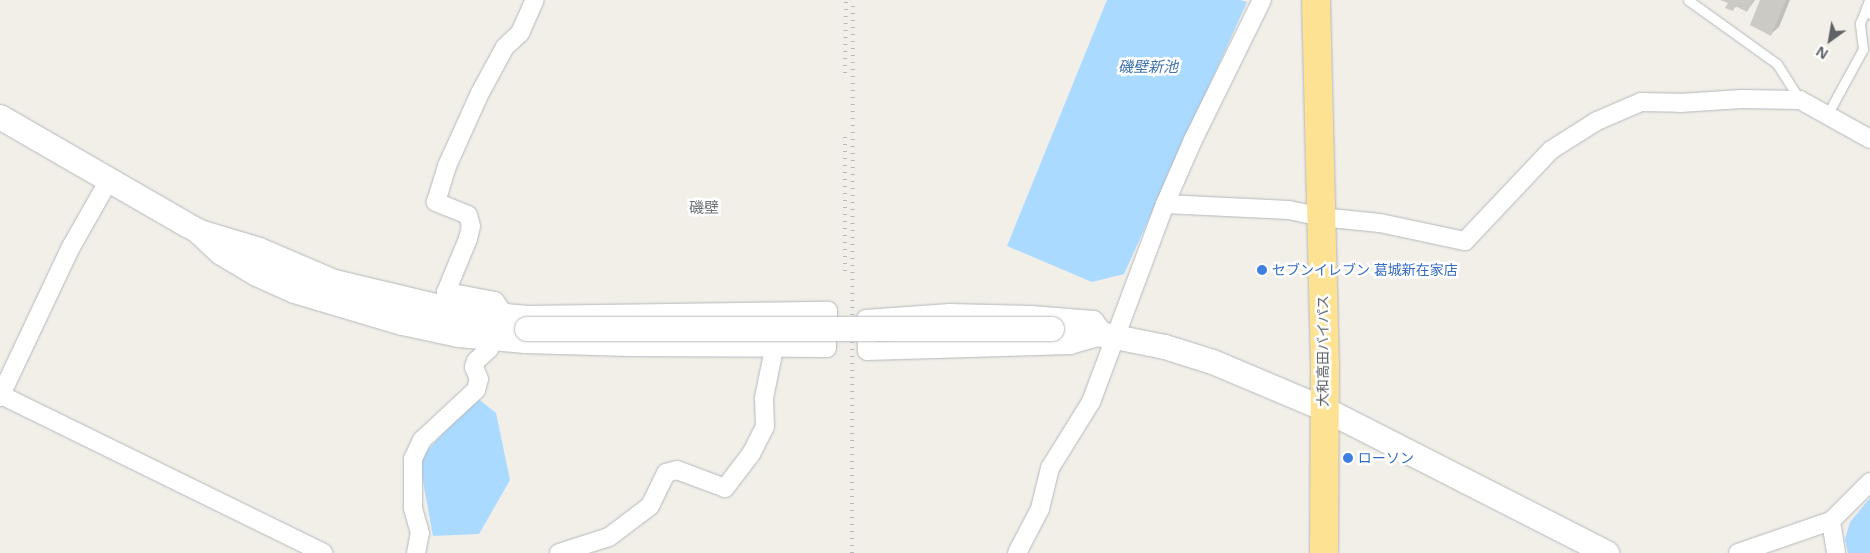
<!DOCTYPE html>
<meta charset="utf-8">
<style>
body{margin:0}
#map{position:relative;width:1870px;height:553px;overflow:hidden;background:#f1efe8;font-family:"Open Sans","Noto Sans JP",sans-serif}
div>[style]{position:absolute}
.water>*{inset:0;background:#aadaff}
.shadow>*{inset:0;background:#0003}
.building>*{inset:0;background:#cccac5}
.roads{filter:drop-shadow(0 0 1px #b5b8bc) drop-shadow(0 0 1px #b5b8bc)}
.lane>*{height:9px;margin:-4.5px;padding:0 4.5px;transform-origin:4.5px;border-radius:4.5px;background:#fff}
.street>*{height:18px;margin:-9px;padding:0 9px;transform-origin:9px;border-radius:9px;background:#fff}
.secondary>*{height:24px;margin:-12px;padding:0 12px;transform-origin:12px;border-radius:12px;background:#fff}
.highway>*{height:28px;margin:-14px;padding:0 14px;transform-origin:14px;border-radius:14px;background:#fde293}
.rail>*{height:4px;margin-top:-2px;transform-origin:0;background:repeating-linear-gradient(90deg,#b6b7b8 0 1px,transparent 0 7px)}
.bridges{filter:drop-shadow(0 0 1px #b6babf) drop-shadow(0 0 1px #b6babf)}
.secondary-bridge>*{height:24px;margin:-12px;padding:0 12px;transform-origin:12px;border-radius:12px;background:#fff}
.dots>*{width:14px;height:14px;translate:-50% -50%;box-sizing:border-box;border:2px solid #fff;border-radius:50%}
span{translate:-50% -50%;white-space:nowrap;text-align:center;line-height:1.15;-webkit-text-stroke:5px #fff;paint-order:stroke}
.shop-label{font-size:14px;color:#366cbe}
.left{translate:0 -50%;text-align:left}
.street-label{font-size:14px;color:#5f6368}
.water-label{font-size:15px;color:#4174aa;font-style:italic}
.neighbourhood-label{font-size:15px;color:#70757a}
.north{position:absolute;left:1805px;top:15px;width:50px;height:50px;-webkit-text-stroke:4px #fff;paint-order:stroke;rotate:212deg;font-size:14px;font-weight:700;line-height:20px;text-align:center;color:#5f6368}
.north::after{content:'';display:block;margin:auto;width:18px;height:22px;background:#5f6368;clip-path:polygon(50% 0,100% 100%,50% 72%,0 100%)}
</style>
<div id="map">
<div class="water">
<i style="clip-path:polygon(1107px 0,1240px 0,1247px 2px,1124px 274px,1092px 282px,1007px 246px)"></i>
<i style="clip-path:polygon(477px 398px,496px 413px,510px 480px,479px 534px,433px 536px,419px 459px)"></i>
<i style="clip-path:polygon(1870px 498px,1870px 553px,1848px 553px,1845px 539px,1850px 522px)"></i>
</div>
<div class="shadow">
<i style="clip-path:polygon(1723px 0,1755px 0,1747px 11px,1737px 6px,1733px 9px,1729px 2px)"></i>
<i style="clip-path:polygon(1762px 0,1790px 0,1779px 27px,1771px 34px)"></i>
</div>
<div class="building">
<i style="clip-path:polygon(1720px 0,1753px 0,1747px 12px,1735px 6px,1733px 11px,1725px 8px,1728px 3px)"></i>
<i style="clip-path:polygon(1760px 0,1786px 0,1771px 36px,1750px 25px)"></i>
</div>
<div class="roads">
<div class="lane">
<i style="left:1688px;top:0;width:110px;rotate:35.7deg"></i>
<i style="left:1777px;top:64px;width:43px;rotate:57.4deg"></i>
<i style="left:1865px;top:11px;width:12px;rotate:-70deg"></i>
<i style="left:1827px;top:115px;width:75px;rotate:-61.4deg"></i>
<i style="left:1863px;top:49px;width:26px;rotate:-97deg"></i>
<i style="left:1860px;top:23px;width:13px;rotate:-67deg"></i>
<i style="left:1865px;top:11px;width:6px;rotate:31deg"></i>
</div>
<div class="street">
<i style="left:1165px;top:204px;width:124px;rotate:2.8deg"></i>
<i style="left:1289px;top:210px;width:33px;rotate:12deg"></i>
<i style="left:1321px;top:217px;width:59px;rotate:5.8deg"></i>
<i style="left:1380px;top:223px;width:87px;rotate:12deg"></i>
<i style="left:1465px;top:241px;width:125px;rotate:-46.6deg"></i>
<i style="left:1551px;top:150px;width:54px;rotate:-32.2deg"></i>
<i style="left:1597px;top:121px;width:48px;rotate:-23.4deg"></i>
<i style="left:1641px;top:102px;width:39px;rotate:1deg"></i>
<i style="left:1680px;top:103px;width:62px;rotate:-3.7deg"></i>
<i style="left:1742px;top:99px;width:58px;rotate:1deg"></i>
<i style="left:1800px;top:100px;width:80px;rotate:29.1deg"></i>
<i style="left:187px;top:225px;width:76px;rotate:16.8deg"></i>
<i style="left:260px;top:247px;width:82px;rotate:23.1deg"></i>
<i style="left:335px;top:279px;width:130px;rotate:13.4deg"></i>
<i style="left:461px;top:309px;width:67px;rotate:5.1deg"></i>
<i style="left:528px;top:315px;width:300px;rotate:-0.8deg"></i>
<i style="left:828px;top:311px;width:37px;rotate:92deg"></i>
<i style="left:827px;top:348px;width:198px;rotate:-179.7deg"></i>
<i style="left:629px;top:347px;width:104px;rotate:-178.3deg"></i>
<i style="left:525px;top:344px;width:67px;rotate:-174.9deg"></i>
<i style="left:458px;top:338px;width:57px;rotate:-167.9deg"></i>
<i style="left:402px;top:326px;width:113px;rotate:-163.5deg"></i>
<i style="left:294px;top:294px;width:42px;rotate:-155.9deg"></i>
<i style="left:256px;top:277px;width:43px;rotate:-149.3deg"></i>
<i style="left:219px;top:255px;width:44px;rotate:-136.8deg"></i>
<i style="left:503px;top:313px;width:14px;rotate:-124deg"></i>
<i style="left:495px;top:301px;width:50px;rotate:-169.6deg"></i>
<i style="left:446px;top:292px;width:57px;rotate:-67.5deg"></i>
<i style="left:468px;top:239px;width:13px;rotate:-77deg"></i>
<i style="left:471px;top:226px;width:11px;rotate:-105deg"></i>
<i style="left:468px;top:215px;width:35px;rotate:-158deg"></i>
<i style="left:436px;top:202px;width:38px;rotate:-73deg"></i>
<i style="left:447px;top:166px;width:80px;rotate:-65.7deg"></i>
<i style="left:480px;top:93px;width:52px;rotate:-61.5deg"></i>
<i style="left:505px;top:47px;width:21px;rotate:-43deg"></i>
<i style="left:520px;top:33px;width:36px;rotate:-66deg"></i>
<i style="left:950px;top:313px;width:81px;rotate:1.4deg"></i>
<i style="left:1031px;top:315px;width:63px;rotate:4.5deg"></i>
<i style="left:1094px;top:320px;width:19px;rotate:54deg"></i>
<i style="left:1105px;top:335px;width:35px;rotate:164deg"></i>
<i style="left:1071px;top:345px;width:204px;rotate:178.3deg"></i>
<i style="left:867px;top:351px;width:32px;rotate:-92deg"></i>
<i style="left:866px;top:319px;width:84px;rotate:-4.1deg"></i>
<i style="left:1px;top:395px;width:359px;rotate:26.1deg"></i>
<i style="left:0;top:397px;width:166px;rotate:-64.7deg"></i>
<i style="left:71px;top:247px;width:77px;rotate:-60.4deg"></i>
<i style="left:1831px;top:521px;width:32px;rotate:81deg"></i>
<i style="left:416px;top:553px;width:20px;rotate:-79deg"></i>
<i style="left:420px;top:533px;width:26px;rotate:-106deg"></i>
<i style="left:413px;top:508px;width:49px;rotate:-90deg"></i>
<i style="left:413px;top:459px;width:21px;rotate:-65deg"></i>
<i style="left:422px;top:440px;width:74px;rotate:-42.8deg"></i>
<i style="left:476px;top:390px;width:11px;rotate:-75deg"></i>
<i style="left:479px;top:379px;width:13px;rotate:-113deg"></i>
<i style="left:474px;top:367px;width:6px;rotate:-72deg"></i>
<i style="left:476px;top:361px;width:18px;rotate:-43deg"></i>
<i style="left:489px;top:349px;width:8px;rotate:-76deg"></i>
<i style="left:559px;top:553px;width:52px;rotate:-17.7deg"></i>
<i style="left:609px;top:537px;width:51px;rotate:-37.1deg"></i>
<i style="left:650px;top:506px;width:37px;rotate:-64deg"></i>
<i style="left:666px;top:473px;width:11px;rotate:-15deg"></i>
<i style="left:677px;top:470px;width:51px;rotate:20.6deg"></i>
<i style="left:725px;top:488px;width:43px;rotate:-52.6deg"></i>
<i style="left:751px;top:454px;width:31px;rotate:-63deg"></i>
<i style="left:765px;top:426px;width:28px;rotate:-92deg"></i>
<i style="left:764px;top:398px;width:50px;rotate:-78.5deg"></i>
<i style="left:1017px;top:553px;width:50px;rotate:-62.4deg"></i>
<i style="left:1040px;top:509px;width:42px;rotate:-76.3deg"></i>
<i style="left:1050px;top:468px;width:78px;rotate:-58.2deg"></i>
<i style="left:1091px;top:402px;width:211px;rotate:-69.5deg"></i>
<i style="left:1165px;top:204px;width:70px;rotate:-66.4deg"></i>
<i style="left:1193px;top:140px;width:156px;rotate:-63.8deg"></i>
<i style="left:1738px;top:553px;width:98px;rotate:-19deg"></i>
<i style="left:1831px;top:521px;width:55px;rotate:-45deg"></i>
</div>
<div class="secondary">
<i style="left:0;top:117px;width:216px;rotate:30deg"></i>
<i style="left:187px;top:225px;width:67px;rotate:27.7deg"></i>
<i style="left:246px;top:256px;width:54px;rotate:24.2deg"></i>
<i style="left:295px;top:278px;width:66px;rotate:20.4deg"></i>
<i style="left:357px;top:301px;width:50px;rotate:13.8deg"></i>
<i style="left:406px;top:313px;width:122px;rotate:7.5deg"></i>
<i style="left:1052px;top:329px;width:53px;rotate:6.5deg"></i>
<i style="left:1105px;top:335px;width:61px;rotate:11.3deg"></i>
<i style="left:1165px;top:347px;width:50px;rotate:17.4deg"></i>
<i style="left:1213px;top:362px;width:121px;rotate:22.9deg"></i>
<i style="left:1324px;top:409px;width:318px;rotate:27deg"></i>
</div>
<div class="highway">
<i style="left:1316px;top:0;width:362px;rotate:88.6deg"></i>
<i style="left:1325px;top:362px;width:191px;rotate:90.3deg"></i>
</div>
</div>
<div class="rail">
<i style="left:845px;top:73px;width:73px;rotate:-89.2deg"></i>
<i style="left:845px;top:271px;width:135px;rotate:-90deg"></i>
<i style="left:852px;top:553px;width:553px;rotate:-89.9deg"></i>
</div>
<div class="bridges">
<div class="secondary-bridge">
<i style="left:527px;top:329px;width:525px"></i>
</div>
</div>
<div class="dots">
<i style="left:1262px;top:270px;background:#3f7fe0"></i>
<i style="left:1348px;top:458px;background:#3f7fe0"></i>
</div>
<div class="shop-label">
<span class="left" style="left:1272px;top:270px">セブンイレブン 葛城新在家店</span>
<span class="left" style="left:1358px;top:458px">ローソン</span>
</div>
<div class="street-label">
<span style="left:1323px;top:351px;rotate:-90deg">大和高田バイパス</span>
</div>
<div class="water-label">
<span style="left:1148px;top:67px">磯壁新池</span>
</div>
<div class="neighbourhood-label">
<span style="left:704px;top:208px">磯壁</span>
</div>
<div class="north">N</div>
</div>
